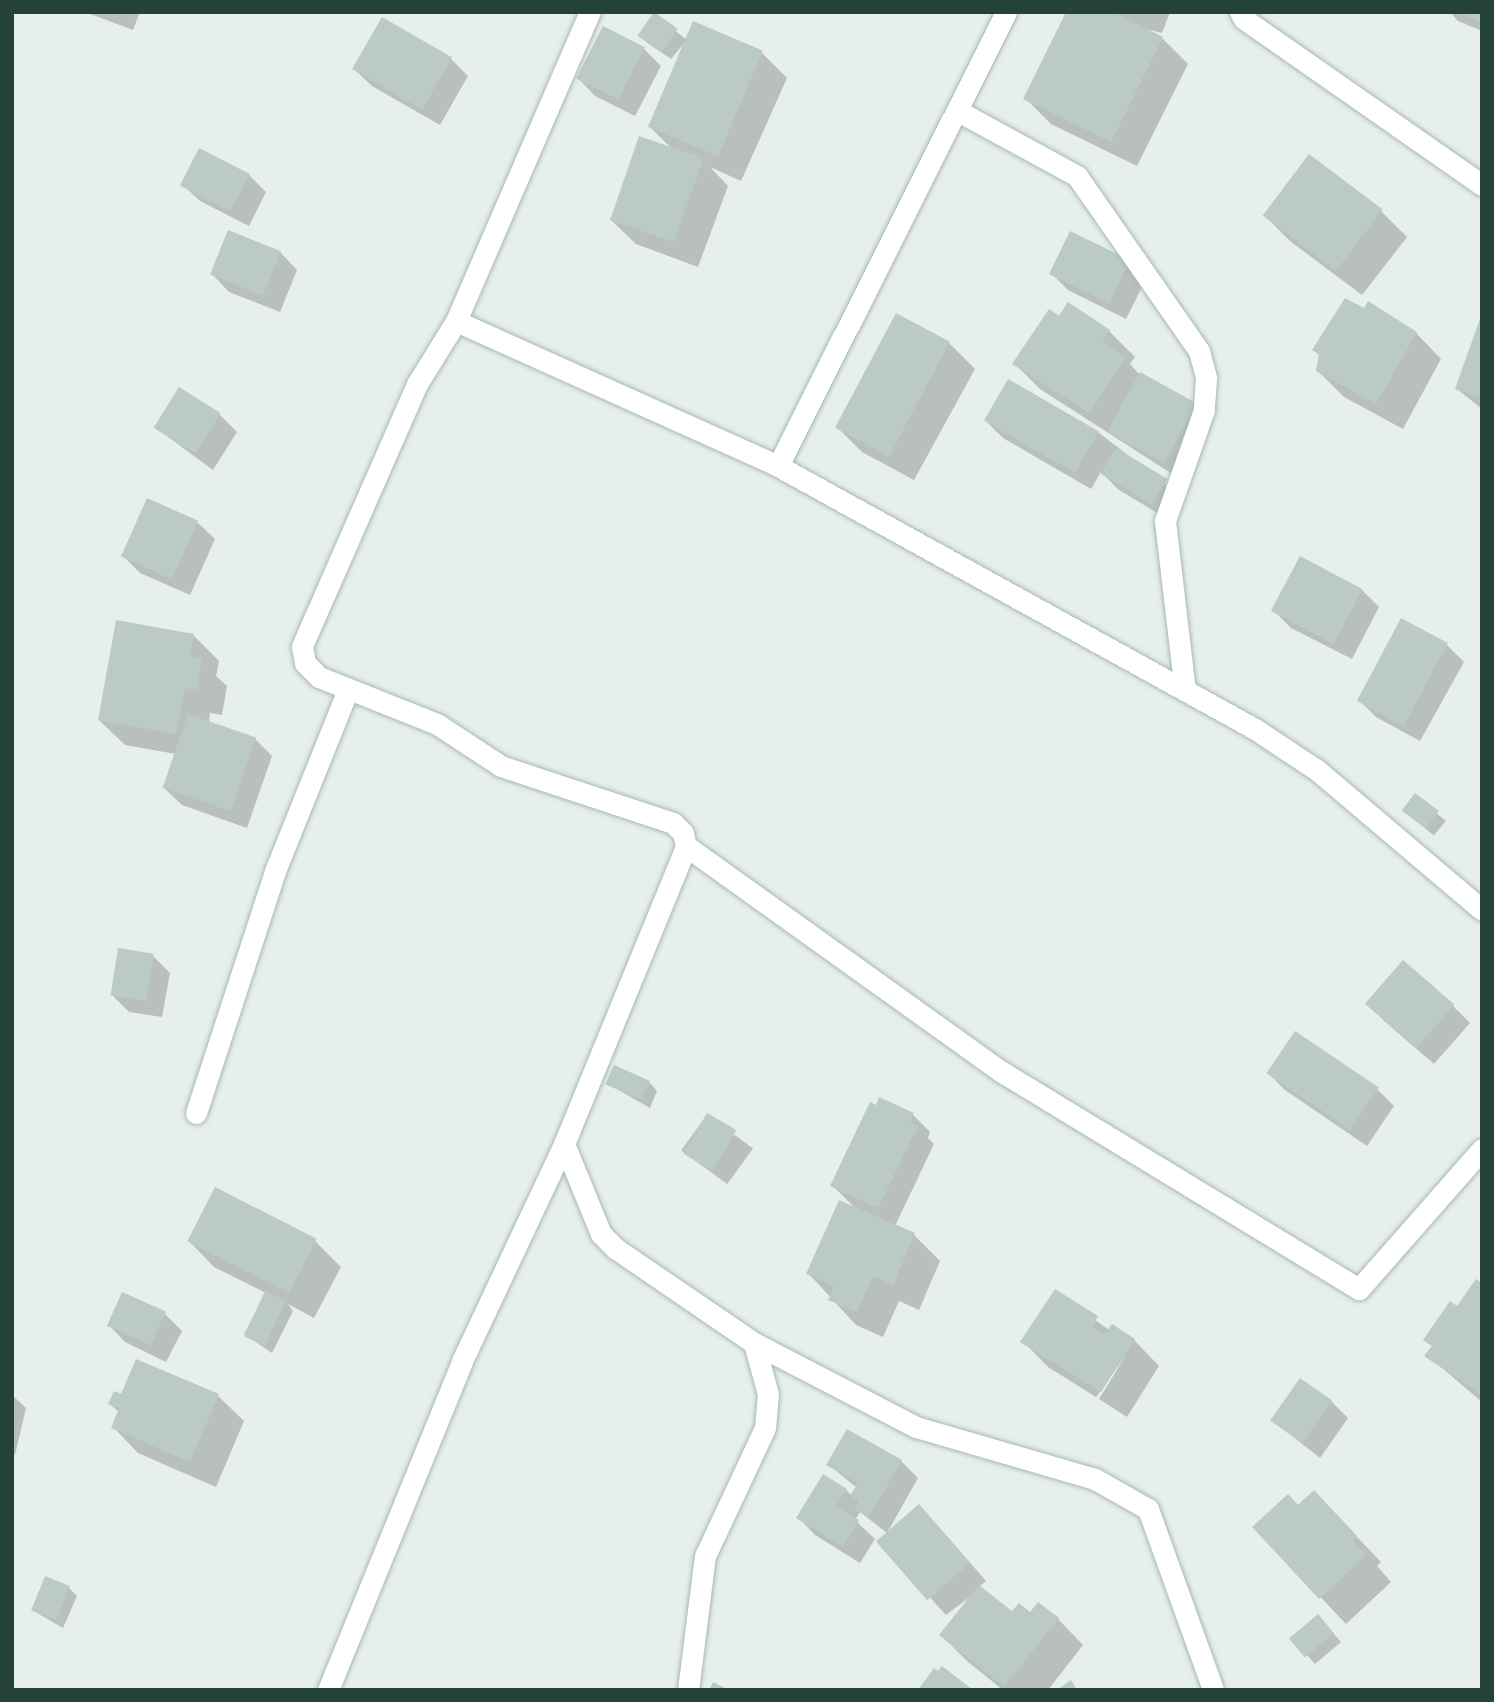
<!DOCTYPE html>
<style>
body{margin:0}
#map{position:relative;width:1494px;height:1702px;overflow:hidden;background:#e6efeb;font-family:"Source Sans 3",sans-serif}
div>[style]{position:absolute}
.shadow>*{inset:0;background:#0003;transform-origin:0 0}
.building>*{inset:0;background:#bbcac4;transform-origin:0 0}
.roads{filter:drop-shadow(0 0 2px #a8b8b2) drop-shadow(0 0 2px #a8b8b2)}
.street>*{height:21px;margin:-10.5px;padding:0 10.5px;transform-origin:10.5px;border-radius:10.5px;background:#fff}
span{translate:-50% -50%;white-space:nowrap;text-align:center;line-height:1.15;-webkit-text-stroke:7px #f7fbf9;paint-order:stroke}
.frame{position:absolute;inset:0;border:14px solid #24423a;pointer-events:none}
</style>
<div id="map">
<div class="shadow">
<i style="clip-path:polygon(85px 12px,140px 12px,133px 30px)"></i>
<i style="clip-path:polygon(1068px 12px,1170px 12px,1162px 33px,1142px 28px,1162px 38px,1188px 64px,1137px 166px,1051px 124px,1025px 98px)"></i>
<i style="clip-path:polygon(1450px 12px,1482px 12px,1482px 31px,1458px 21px)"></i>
<i style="clip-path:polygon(655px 15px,687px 40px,762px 53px,787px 78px,741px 181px,710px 167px,728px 186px,698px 267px,636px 244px,610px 219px,672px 149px,649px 126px,686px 41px,671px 59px,648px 43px,639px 35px)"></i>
<i style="clip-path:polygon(644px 49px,661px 66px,635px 116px,595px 96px,578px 78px)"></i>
<i style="clip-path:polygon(451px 59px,468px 76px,440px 125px,372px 86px,354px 69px)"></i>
<i style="clip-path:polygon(249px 175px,266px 192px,249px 226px,200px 201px,182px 184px)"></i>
<i style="clip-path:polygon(1381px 211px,1407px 237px,1362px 295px,1290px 241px,1264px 215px)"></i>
<i style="clip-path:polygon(280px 252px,297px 270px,280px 312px,229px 292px,212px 274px)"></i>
<i style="clip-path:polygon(1129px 262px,1146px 279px,1126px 319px,1068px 290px,1051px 273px)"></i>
<i style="clip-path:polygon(1068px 305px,1109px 331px,1135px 357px,1130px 364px,1139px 374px,1196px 406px,1213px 423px,1180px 479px,1040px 389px,1015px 364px)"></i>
<i style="clip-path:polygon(1482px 321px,1482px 409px,1457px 389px)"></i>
<i style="clip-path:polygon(1416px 333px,1441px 359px,1403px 429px,1344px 397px,1318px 371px,1320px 356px,1314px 349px)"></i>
<i style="clip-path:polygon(949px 343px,975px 369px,914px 480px,862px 452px,836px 426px)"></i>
<i style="clip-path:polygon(180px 389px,220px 415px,237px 432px,213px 470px,156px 428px)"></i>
<i style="clip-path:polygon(986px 421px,1098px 432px,1183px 498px,1169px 520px,1119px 490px,1101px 472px,1091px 489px,1003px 438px)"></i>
<i style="clip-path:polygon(197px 522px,215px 539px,190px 595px,140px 573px,123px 556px)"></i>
<i style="clip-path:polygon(1362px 590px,1379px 607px,1352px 659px,1291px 628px,1274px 611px)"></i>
<i style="clip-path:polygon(193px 635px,219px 661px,216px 676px,227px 686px,222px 715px,210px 713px,209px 723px,255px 739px,272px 756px,247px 828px,182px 805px,164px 788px,176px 754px,125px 745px,99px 720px)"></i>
<i style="clip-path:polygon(1447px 645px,1464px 662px,1420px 741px,1376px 717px,1359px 700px)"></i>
<i style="left:1416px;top:796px;width:39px;height:19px;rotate:40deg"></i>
<i style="clip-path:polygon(153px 956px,170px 973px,162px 1017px,129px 1012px,112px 995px)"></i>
<i style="clip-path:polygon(1453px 1006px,1470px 1023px,1434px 1064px,1383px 1020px)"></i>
<i style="clip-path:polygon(1268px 1073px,1377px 1089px,1394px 1106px,1367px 1146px,1285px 1090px)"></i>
<i style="clip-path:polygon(649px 1082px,657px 1091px,650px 1108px,608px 1084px)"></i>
<i style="clip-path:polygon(880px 1100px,913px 1115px,930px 1132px,928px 1138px,934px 1144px,895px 1226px,914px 1235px,940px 1261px,919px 1310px,899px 1301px,883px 1337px,856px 1325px,808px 1273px,855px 1208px,832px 1185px)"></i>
<i style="left:707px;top:1115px;width:57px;height:44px;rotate:36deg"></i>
<i style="clip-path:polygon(216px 1190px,315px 1241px,341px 1267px,314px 1318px,288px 1304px,293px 1311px,272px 1353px,244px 1334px,266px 1293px,214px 1267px,189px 1241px)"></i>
<i style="clip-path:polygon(1482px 1285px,1482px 1402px,1427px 1355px,1433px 1347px,1425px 1340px)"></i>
<i style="clip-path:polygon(1055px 1291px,1109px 1330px,1134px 1340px,1159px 1366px,1127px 1417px,1099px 1399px,1126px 1355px,1096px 1397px,1048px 1367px,1023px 1341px)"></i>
<i style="clip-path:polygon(165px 1314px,182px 1331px,166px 1362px,125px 1342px,108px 1324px)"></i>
<i style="clip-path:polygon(137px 1361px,218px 1396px,244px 1421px,216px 1487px,138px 1453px,113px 1427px,119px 1412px,110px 1404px,122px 1396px)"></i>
<i style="clip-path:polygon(12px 1395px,26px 1408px,15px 1455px,12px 1455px)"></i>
<i style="clip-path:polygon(1331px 1401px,1348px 1418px,1320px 1458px,1273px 1421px)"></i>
<i style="clip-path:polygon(901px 1461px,918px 1478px,887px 1533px,936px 1524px,986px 1581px,979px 1587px,1012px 1614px,1058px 1619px,1083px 1645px,1048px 1690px,1003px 1690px,967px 1661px,941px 1635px,974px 1594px,946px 1615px,878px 1541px,887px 1533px,860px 1512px,855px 1520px,875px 1539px,860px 1563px,815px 1535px,798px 1517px,846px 1490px,852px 1496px,857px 1488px,829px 1465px)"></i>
<i style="clip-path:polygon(1314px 1492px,1381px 1562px,1377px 1566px,1391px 1582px,1346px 1624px,1254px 1527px,1299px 1506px)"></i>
<i style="clip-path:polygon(69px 1588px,77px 1596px,63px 1628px,32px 1610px)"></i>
<i style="clip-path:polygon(1326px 1625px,1341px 1642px,1315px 1664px,1292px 1639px)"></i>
</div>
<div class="building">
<i style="left:654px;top:12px;width:29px;height:29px;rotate:35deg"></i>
<i style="clip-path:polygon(1066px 12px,1113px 12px,1163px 37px,1111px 142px,1023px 99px)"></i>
<i style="clip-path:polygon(1457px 12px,1482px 12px,1482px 23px)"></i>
<i style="left:382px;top:17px;width:81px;height:60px;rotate:30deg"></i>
<i style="left:693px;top:21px;width:76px;height:115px;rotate:23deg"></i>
<i style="left:603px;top:26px;width:47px;height:59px;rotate:27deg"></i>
<i style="left:639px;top:136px;width:68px;height:89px;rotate:19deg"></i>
<i style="left:199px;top:148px;width:57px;height:42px;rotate:27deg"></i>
<i style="left:1309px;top:154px;width:92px;height:77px;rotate:37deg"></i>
<i style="left:228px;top:230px;width:57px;height:48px;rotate:22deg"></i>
<i style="left:1070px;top:231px;width:67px;height:48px;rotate:26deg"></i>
<i style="clip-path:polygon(1345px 298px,1364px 308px,1368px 301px,1417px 332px,1376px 404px,1316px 371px,1319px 354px,1312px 350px)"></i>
<i style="clip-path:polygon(1068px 302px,1110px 330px,1102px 342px,1126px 357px,1089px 413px,1012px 364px,1049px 309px,1059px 316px)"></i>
<i style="left:896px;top:313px;width:61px;height:130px;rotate:28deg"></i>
<i style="clip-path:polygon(1481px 316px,1482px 316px,1482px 399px,1455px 389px)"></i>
<i style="left:1140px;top:372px;width:65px;height:68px;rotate:29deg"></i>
<i style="left:1008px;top:379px;width:105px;height:48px;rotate:30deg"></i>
<i style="left:179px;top:387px;width:49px;height:48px;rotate:32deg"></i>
<i style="left:1116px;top:448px;width:60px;height:30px;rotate:31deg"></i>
<i style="left:147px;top:498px;width:56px;height:64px;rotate:24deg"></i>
<i style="left:1300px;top:556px;width:71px;height:62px;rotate:28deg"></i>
<i style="left:1401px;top:618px;width:53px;height:94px;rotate:28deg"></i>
<i style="clip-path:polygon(116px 620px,194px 634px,190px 657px,202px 659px,197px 690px,185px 688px,176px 734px,98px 720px)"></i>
<i style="left:188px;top:714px;width:72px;height:78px;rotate:19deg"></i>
<i style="left:1415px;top:793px;width:30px;height:22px;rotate:37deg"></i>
<i style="left:118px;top:948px;width:36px;height:48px;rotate:9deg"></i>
<i style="left:1403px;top:960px;width:68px;height:58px;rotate:41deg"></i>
<i style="left:1295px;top:1031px;width:101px;height:51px;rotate:34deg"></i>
<i style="left:614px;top:1065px;width:39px;height:21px;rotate:24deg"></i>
<i style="clip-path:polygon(879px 1097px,914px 1113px,910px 1122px,918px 1126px,878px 1208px,830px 1186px,870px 1102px,876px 1105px)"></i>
<i style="left:707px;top:1113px;width:34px;height:47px;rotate:30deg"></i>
<i style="left:215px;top:1187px;width:114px;height:61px;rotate:27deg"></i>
<i style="clip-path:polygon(839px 1200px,915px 1233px,893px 1285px,873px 1276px,857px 1312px,828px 1300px,834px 1286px,806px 1274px)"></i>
<i style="clip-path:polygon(1476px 1279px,1482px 1283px,1480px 1394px,1424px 1356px,1432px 1346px,1423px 1340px,1450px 1301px,1457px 1306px)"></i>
<i style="clip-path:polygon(1055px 1289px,1098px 1316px,1092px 1327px,1104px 1335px,1112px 1324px,1135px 1339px,1101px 1392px,1020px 1342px)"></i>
<i style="left:265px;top:1291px;width:23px;height:50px;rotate:25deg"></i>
<i style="left:122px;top:1292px;width:48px;height:37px;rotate:24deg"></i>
<i style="clip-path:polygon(136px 1359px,219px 1394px,190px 1462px,111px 1428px,119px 1408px,108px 1404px,114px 1391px,121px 1394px)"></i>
<i style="left:1300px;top:1378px;width:39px;height:52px;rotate:35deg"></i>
<i style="clip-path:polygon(847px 1429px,902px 1460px,869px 1517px,854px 1509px,859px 1501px,850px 1496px,858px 1483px,826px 1465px)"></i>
<i style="clip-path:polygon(823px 1474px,847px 1489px,836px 1506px,859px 1520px,843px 1547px,796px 1518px)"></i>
<i style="clip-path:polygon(1314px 1490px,1357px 1536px,1352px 1540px,1367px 1555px,1319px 1599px,1252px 1527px,1288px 1494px,1298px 1505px)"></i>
<i style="left:919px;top:1504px;width:78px;height:57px;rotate:49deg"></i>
<i style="left:45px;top:1576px;width:27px;height:37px;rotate:22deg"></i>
<i style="clip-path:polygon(979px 1585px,1012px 1611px,1019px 1603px,1030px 1612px,1038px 1602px,1059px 1618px,1004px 1687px,939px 1635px)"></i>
<i style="left:1318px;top:1614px;width:25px;height:38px;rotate:50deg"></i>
<i style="clip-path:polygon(942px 1666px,973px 1690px,918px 1690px,934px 1668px,938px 1671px)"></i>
<i style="clip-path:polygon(1071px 1680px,1077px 1690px,1057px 1690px)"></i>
<i style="clip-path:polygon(713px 1682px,729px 1690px,709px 1690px)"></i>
</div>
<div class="roads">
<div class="street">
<i style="left:1006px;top:12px;width:508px;rotate:116.67deg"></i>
<i style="left:778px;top:466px;width:545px;rotate:28.87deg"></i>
<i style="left:1255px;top:729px;width:74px;rotate:33.5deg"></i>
<i style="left:1317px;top:770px;width:216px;rotate:40.3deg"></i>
<i style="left:1240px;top:12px;width:8px;rotate:60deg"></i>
<i style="left:1244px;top:19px;width:290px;rotate:34.9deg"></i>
<i style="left:958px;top:111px;width:136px;rotate:28.6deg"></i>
<i style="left:1077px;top:176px;width:213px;rotate:55.1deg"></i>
<i style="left:1199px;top:351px;width:28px;rotate:75deg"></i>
<i style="left:1206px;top:378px;width:32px;rotate:94deg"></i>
<i style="left:1204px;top:410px;width:118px;rotate:109.4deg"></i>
<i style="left:1165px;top:521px;width:170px;rotate:83.3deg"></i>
<i style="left:456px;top:321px;width:337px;rotate:-66.6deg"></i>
<i style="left:686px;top:846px;width:388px;rotate:35.6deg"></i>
<i style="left:1002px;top:1072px;width:418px;rotate:31.3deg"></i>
<i style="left:1359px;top:1289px;width:186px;rotate:-48.7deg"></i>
<i style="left:196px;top:1113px;width:255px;rotate:-71.9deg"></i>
<i style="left:275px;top:871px;width:196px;rotate:-68.1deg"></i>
<i style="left:754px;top:1343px;width:182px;rotate:27.4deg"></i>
<i style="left:916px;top:1427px;width:186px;rotate:16.2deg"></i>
<i style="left:1095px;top:1479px;width:61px;rotate:29.5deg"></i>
<i style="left:1148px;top:1509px;width:192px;rotate:70.2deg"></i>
<i style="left:328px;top:1690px;width:355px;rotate:-67.8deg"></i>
<i style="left:462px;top:1361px;width:240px;rotate:-64.8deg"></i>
<i style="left:688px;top:1690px;width:135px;rotate:-82.8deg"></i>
<i style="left:705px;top:1556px;width:141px;rotate:-64.9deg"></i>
<i style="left:765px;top:1428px;width:34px;rotate:-85deg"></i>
<i style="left:768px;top:1394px;width:53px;rotate:-105.4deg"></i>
<i style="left:754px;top:1343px;width:167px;rotate:-145.7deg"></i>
<i style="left:616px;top:1249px;width:21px;rotate:-135deg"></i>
<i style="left:601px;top:1234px;width:97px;rotate:-112.3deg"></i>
<i style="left:564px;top:1144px;width:322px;rotate:-67.7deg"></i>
<i style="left:686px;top:846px;width:13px;rotate:-103deg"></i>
<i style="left:683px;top:833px;width:14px;rotate:-135deg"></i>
<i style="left:673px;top:823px;width:181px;rotate:-161.7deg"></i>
<i style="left:501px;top:766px;width:77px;rotate:-146.7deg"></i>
<i style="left:437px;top:724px;width:127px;rotate:-158.3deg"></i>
<i style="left:319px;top:677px;width:20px;rotate:-135deg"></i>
<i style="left:305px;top:663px;width:17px;rotate:-100deg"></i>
<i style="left:302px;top:646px;width:286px;rotate:-66.3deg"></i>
<i style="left:417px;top:384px;width:74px;rotate:-58.2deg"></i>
<i style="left:456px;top:321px;width:353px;rotate:24.2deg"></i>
</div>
</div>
<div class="frame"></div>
</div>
